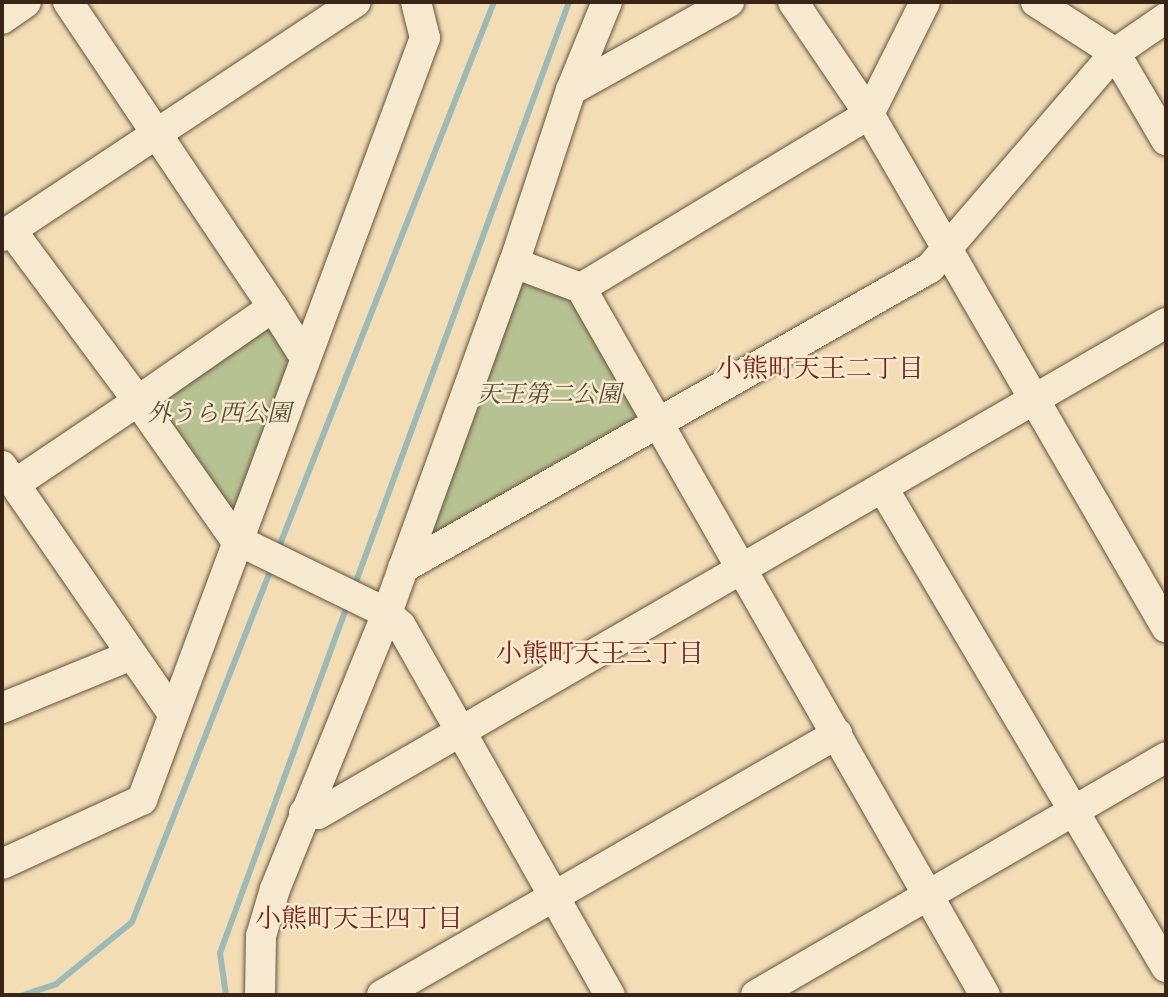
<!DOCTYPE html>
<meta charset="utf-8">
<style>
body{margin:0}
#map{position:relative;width:1168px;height:997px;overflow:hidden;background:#f2ddb5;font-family:"Old Standard TT","Noto Serif JP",serif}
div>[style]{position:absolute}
.green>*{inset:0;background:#b6c291}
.stream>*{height:6px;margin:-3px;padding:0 3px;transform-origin:3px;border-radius:3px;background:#9ebab7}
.roads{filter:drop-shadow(0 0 2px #66533d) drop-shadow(0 0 2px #66533d)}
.minor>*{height:30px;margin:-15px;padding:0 15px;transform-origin:15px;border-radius:15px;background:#f7e9cf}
span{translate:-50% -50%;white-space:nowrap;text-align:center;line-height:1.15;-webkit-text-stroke:5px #f7e9cf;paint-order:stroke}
.park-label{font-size:24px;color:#584c34;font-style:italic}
.neighbourhood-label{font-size:26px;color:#7a1f14}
.frame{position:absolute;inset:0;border:4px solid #382515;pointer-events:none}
</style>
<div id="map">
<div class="green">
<i style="clip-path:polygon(518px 270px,577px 293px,649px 425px,410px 563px)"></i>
<i style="clip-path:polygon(271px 313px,297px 354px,234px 530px,144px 401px)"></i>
</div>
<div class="stream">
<i style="left:277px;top:552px;width:591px;rotate:-68.47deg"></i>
<i style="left:354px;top:587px;width:623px;rotate:-69.82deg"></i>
<i style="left:23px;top:995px;width:35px;rotate:-18deg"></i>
<i style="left:56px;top:984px;width:98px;rotate:-39.2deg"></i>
<i style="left:132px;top:922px;width:383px;rotate:-68.5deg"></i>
<i style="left:226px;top:995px;width:42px;rotate:-98.1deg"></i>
<i style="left:220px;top:953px;width:372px;rotate:-69.9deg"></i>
</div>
<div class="roads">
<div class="minor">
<i style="left:68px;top:2px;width:367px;rotate:56.1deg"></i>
<i style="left:273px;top:307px;width:165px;rotate:145.2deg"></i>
<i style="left:138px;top:401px;width:169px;rotate:54.9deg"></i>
<i style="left:235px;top:539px;width:169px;rotate:26deg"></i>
<i style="left:387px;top:613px;width:19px;rotate:43deg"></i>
<i style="left:401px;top:626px;width:424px;rotate:60.5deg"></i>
<i style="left:793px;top:2px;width:135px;rotate:55.8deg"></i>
<i style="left:869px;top:114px;width:593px;rotate:59.93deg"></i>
<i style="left:1036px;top:2px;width:94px;rotate:32.8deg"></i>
<i style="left:1115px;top:53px;width:101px;rotate:59.6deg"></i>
<i style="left:2px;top:19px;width:29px;rotate:-35deg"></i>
<i style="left:571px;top:90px;width:95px;rotate:-67.8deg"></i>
<i style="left:11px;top:230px;width:213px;rotate:53.4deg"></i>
<i style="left:138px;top:401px;width:148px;rotate:146deg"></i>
<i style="left:2px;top:236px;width:424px;rotate:-33.5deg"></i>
<i style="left:514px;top:263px;width:182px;rotate:-71.8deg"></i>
<i style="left:571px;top:90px;width:181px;rotate:-29.1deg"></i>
<i style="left:581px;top:288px;width:336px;rotate:-31.1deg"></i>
<i style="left:869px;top:114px;width:125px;rotate:-63.4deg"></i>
<i style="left:273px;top:307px;width:58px;rotate:57.7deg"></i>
<i style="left:2px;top:466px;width:299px;rotate:55.4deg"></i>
<i style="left:884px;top:490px;width:554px;rotate:59.41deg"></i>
<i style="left:403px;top:568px;width:606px;rotate:-29.65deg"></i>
<i style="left:930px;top:268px;width:284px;rotate:-49.3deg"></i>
<i style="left:1115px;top:53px;width:62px;rotate:-34.5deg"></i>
<i style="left:2px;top:708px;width:139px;rotate:-22.3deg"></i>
<i style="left:304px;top:813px;width:14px;rotate:4deg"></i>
<i style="left:318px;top:814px;width:980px;rotate:-30.07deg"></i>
<i style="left:2px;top:864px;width:154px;rotate:-24.6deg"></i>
<i style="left:142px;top:800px;width:813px;rotate:-69.63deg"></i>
<i style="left:425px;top:38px;width:37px;rotate:-104deg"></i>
<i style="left:260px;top:995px;width:59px;rotate:-89deg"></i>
<i style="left:261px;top:936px;width:49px;rotate:-73.4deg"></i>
<i style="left:275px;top:889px;width:298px;rotate:-67.9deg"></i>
<i style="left:387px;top:613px;width:372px;rotate:-70.1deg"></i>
<i style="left:514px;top:263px;width:72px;rotate:20.5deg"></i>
<i style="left:581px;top:288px;width:814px;rotate:60.26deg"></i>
<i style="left:382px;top:995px;width:525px;rotate:-29.84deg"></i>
<i style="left:756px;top:995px;width:474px;rotate:-30.1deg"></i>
</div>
</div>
<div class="park-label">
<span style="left:549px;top:397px">天王第二公園</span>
<span style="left:219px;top:416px">外うら西公園</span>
</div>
<div class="neighbourhood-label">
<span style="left:820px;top:371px">小熊町天王二丁目</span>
<span style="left:600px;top:656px">小熊町天王三丁目</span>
<span style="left:359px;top:921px">小熊町天王四丁目</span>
</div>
<div class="frame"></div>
</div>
